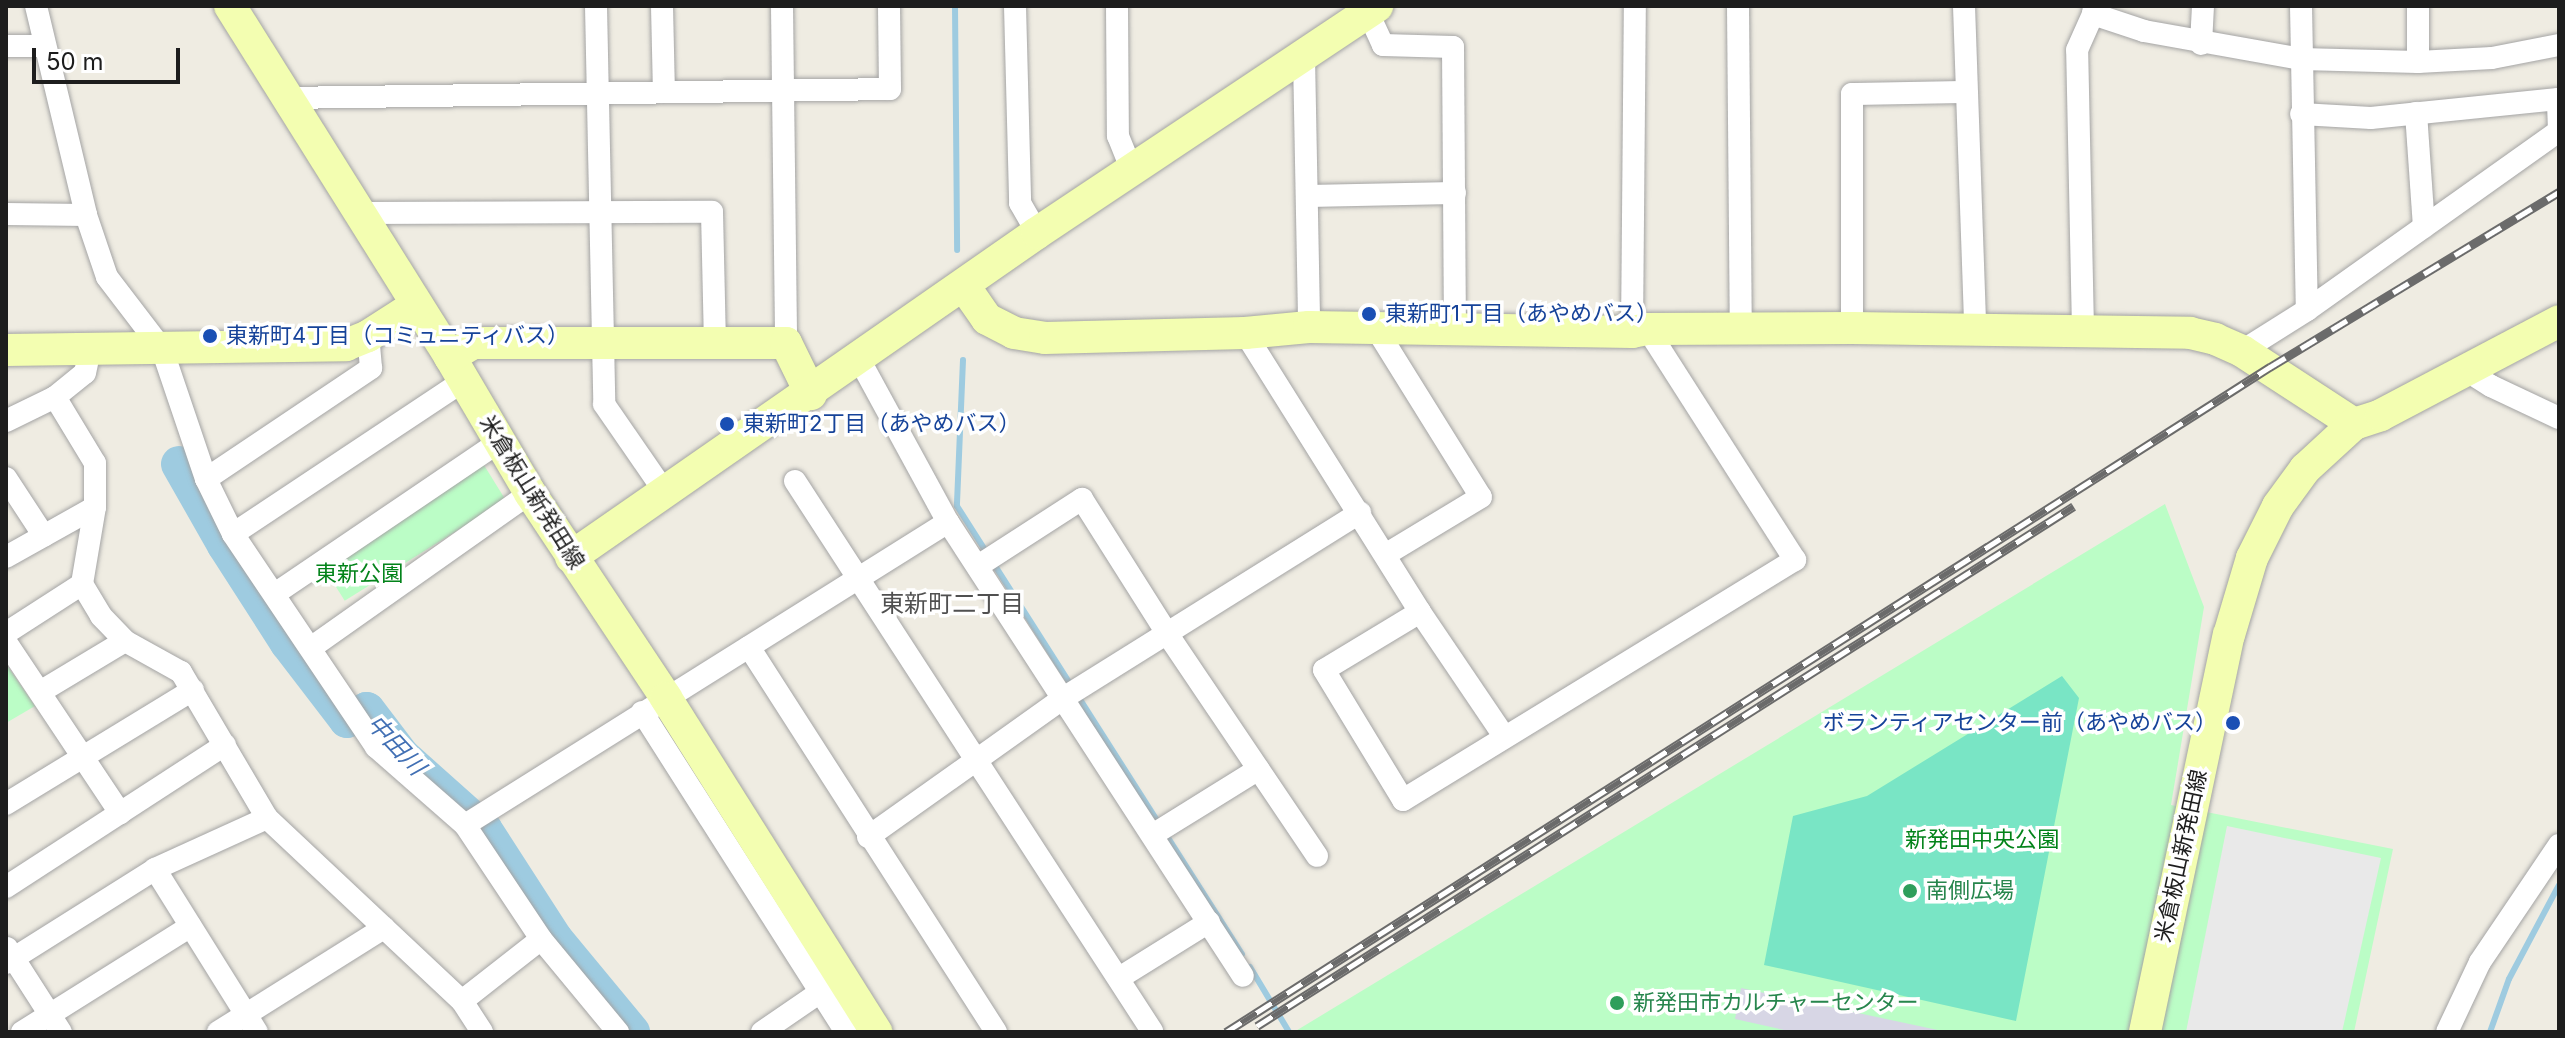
<!DOCTYPE html>
<meta charset="utf-8">
<style>
body{margin:0}
#map{position:relative;width:2565px;height:1038px;overflow:hidden;background:#efece2;font-family:Inter,"Noto Sans JP",sans-serif}
div>[style]{position:absolute}
.park>*{inset:0;background:#bbfdc6;transform-origin:0 0}
.pitch>*{inset:0;background:#79e5c5}
.parking>*{inset:0;background:#e9e9e9}
.plaza>*{inset:0;background:#d7d6e5}
.stream>*{height:6px;margin:-3px;padding:0 3px;transform-origin:3px;border-radius:3px;background:#9ecbe0}
.river>*{height:36px;margin:-18px;padding:0 18px;transform-origin:18px;border-radius:18px;background:#9ecbe0}
.roads{filter:drop-shadow(0 0 2px #a4a4a4) drop-shadow(0 0 2px #a4a4a4)}
.street>*{height:22px;margin:-11px;padding:0 11px;transform-origin:11px;border-radius:11px;background:#fff}
.secondary>*{height:32px;margin:-16px;padding:0 16px;transform-origin:16px;border-radius:16px;background:#f3feb1}
.rail>*{height:9px;margin-top:-4.5px;transform-origin:0;background:repeating-linear-gradient(90deg,#fff 0 18px,#6b6b6b 0 36px);box-sizing:border-box;border-block:2px solid #6b6b6b}
.dots>*{width:22px;height:22px;translate:-50% -50%;box-sizing:border-box;border:4px solid #fff;border-radius:50%}
span{translate:-50% -50%;white-space:nowrap;text-align:center;line-height:1.15;-webkit-text-stroke:7px #fff;paint-order:stroke}
.transit-label{font-size:22px;color:#164399}
.left{translate:0 -50%;text-align:left}
.right{translate:-100% -50%;text-align:right}
.street-label{font-size:22px;color:#1d1d1d}
.park-label{font-size:22px;color:#03831a}
.leisure-label{font-size:22px;color:#27864d}
.neighbourhood-label{font-size:24px;color:#505050}
.water-label{font-size:24px;color:#4270b4;font-style:italic}
.frame{position:absolute;inset:0;border:8px solid #1d1d1d;pointer-events:none}
.scale{position:absolute;left:32px;top:48px;width:148px;height:36px;box-sizing:border-box;border:4px solid #1d1d1d;border-top:0;padding-left:10px;font-size:24px;line-height:28px;white-space:nowrap;color:#1d1d1d;-webkit-text-stroke:6px #fff;paint-order:stroke}
</style>
<div id="map">
<div class="park">
<i style="left:482px;top:462px;width:45px;height:190px;rotate:58deg"></i>
<i style="clip-path:polygon(2165px 504px,2204px 607px,2171px 805px,2393px 849px,2354px 1032px,1294px 1032px)"></i>
<i style="clip-path:polygon(6px 664px,35px 706px,6px 723px)"></i>
</div>
<div class="pitch">
<i style="clip-path:polygon(2062px 676px,2079px 698px,2016px 1021px,1764px 965px,1793px 816px,1867px 796px)"></i>
</div>
<div class="parking">
<i style="clip-path:polygon(2227px 826px,2381px 858px,2342px 1032px,2186px 1032px)"></i>
</div>
<div class="plaza">
<i style="clip-path:polygon(1741px 988px,1947px 1032px,1793px 1032px,1735px 1019px)"></i>
</div>
<div class="stream">
<i style="left:955px;top:6px;width:244px;rotate:89.5deg"></i>
<i style="left:963px;top:360px;width:146px;rotate:92.4deg"></i>
<i style="left:957px;top:506px;width:531px;rotate:57.54deg"></i>
<i style="left:1250px;top:967px;width:76px;rotate:59deg"></i>
<i style="left:2490px;top:1032px;width:56px;rotate:-70.3deg"></i>
<i style="left:2509px;top:979px;width:106px;rotate:-62deg"></i>
</div>
<div class="river">
<i style="left:179px;top:464px;width:93px;rotate:60.4deg"></i>
<i style="left:225px;top:545px;width:117px;rotate:57.3deg"></i>
<i style="left:288px;top:643px;width:97px;rotate:52.5deg"></i>
<i style="left:347px;top:720px;width:22px;rotate:-27deg"></i>
<i style="left:367px;top:710px;width:58px;rotate:52.7deg"></i>
<i style="left:402px;top:756px;width:110px;rotate:41.7deg"></i>
<i style="left:484px;top:829px;width:131px;rotate:57.2deg"></i>
<i style="left:555px;top:939px;width:121px;rotate:50.4deg"></i>
</div>
<div class="roads">
<div class="street">
<i style="left:36px;top:6px;width:215px;rotate:76.5deg"></i>
<i style="left:86px;top:215px;width:65px;rotate:71.3deg"></i>
<i style="left:107px;top:277px;width:91px;rotate:52.6deg"></i>
<i style="left:162px;top:349px;width:137px;rotate:71.3deg"></i>
<i style="left:206px;top:479px;width:61px;rotate:63.9deg"></i>
<i style="left:233px;top:534px;width:257px;rotate:56.1deg"></i>
<i style="left:376px;top:747px;width:118px;rotate:41.2deg"></i>
<i style="left:465px;top:825px;width:137px;rotate:56.3deg"></i>
<i style="left:541px;top:939px;width:121px;rotate:50.4deg"></i>
<i style="left:596px;top:6px;width:398px;rotate:88.8deg"></i>
<i style="left:604px;top:404px;width:109px;rotate:55.4deg"></i>
<i style="left:662px;top:6px;width:86px;rotate:88.7deg"></i>
<i style="left:782px;top:6px;width:337px;rotate:89.3deg"></i>
<i style="left:1015px;top:6px;width:197px;rotate:88.5deg"></i>
<i style="left:1020px;top:203px;width:34px;rotate:60deg"></i>
<i style="left:1117px;top:6px;width:130px;rotate:89.6deg"></i>
<i style="left:1118px;top:136px;width:37px;rotate:68deg"></i>
<i style="left:1365px;top:6px;width:43px;rotate:65.2deg"></i>
<i style="left:1383px;top:45px;width:70px;rotate:1.6deg"></i>
<i style="left:1453px;top:47px;width:283px;rotate:89.6deg"></i>
<i style="left:1738px;top:6px;width:322px;rotate:89.5deg"></i>
<i style="left:1964px;top:6px;width:322px;rotate:88deg"></i>
<i style="left:2094px;top:6px;width:8px;rotate:97deg"></i>
<i style="left:2093px;top:14px;width:54px;rotate:18.4deg"></i>
<i style="left:2144px;top:31px;width:159px;rotate:10.1deg"></i>
<i style="left:2301px;top:59px;width:117px;rotate:1.5deg"></i>
<i style="left:2418px;top:62px;width:74px;rotate:-3.1deg"></i>
<i style="left:2492px;top:58px;width:68px;rotate:-11deg"></i>
<i style="left:2301px;top:6px;width:304px;rotate:88.9deg"></i>
<i style="left:2418px;top:6px;width:56px;rotate:90deg"></i>
<i style="left:2201px;top:44px;width:38px;rotate:-87deg"></i>
<i style="left:6px;top:46px;width:38px"></i>
<i style="left:1304px;top:57px;width:270px;rotate:88.9deg"></i>
<i style="left:285px;top:98px;width:605px;rotate:-0.85deg"></i>
<i style="left:890px;top:89px;width:83px;rotate:-90.7deg"></i>
<i style="left:2416px;top:113px;width:114px;rotate:86deg"></i>
<i style="left:1307px;top:196px;width:148px;rotate:-1.2deg"></i>
<i style="left:358px;top:213px;width:354px;rotate:-0.2deg"></i>
<i style="left:712px;top:212px;width:130px;rotate:88.7deg"></i>
<i style="left:6px;top:214px;width:80px;rotate:0.7deg"></i>
<i style="left:1375px;top:327px;width:200px;rotate:58.1deg"></i>
<i style="left:1481px;top:497px;width:112px;rotate:148.9deg"></i>
<i style="left:1852px;top:328px;width:234px;rotate:-90deg"></i>
<i style="left:1852px;top:94px;width:113px;rotate:-1deg"></i>
<i style="left:2083px;top:330px;width:280px;rotate:-91.2deg"></i>
<i style="left:2077px;top:50px;width:39px;rotate:-66deg"></i>
<i style="left:1632px;top:332px;width:326px;rotate:-89.5deg"></i>
<i style="left:1245px;top:333px;width:329px;rotate:57.9deg"></i>
<i style="left:1420px;top:612px;width:150px;rotate:55.9deg"></i>
<i style="left:2242px;top:351px;width:77px;rotate:-32.2deg"></i>
<i style="left:2307px;top:310px;width:309px;rotate:-35.4deg"></i>
<i style="left:2559px;top:131px;width:32px;rotate:-92deg"></i>
<i style="left:2558px;top:99px;width:188px;rotate:174.2deg"></i>
<i style="left:2371px;top:118px;width:70px;rotate:-176.7deg"></i>
<i style="left:859px;top:359px;width:186px;rotate:61.4deg"></i>
<i style="left:948px;top:522px;width:541px;rotate:56.99deg"></i>
<i style="left:2467px;top:371px;width:28px;rotate:32deg"></i>
<i style="left:2491px;top:386px;width:75px;rotate:25.2deg"></i>
<i style="left:55px;top:397px;width:77px;rotate:58.8deg"></i>
<i style="left:95px;top:463px;width:44px;rotate:90deg"></i>
<i style="left:95px;top:507px;width:78px;rotate:99.6deg"></i>
<i style="left:82px;top:584px;width:37px;rotate:59deg"></i>
<i style="left:101px;top:616px;width:35px;rotate:46deg"></i>
<i style="left:125px;top:641px;width:64px;rotate:29deg"></i>
<i style="left:181px;top:672px;width:169px;rotate:59.5deg"></i>
<i style="left:267px;top:818px;width:267px;rotate:43.2deg"></i>
<i style="left:462px;top:1001px;width:37px;rotate:57deg"></i>
<i style="left:6px;top:421px;width:55px;rotate:-26.1deg"></i>
<i style="left:55px;top:397px;width:38px;rotate:-39deg"></i>
<i style="left:85px;top:373px;width:25px;rotate:-78deg"></i>
<i style="left:6px;top:478px;width:69px;rotate:56.8deg"></i>
<i style="left:206px;top:479px;width:199px;rotate:-33.9deg"></i>
<i style="left:371px;top:368px;width:32px;rotate:-95deg"></i>
<i style="left:795px;top:481px;width:656px;rotate:57.01deg"></i>
<i style="left:233px;top:534px;width:276px;rotate:-33.6deg"></i>
<i style="left:6px;top:557px;width:102px;rotate:-29.3deg"></i>
<i style="left:978px;top:566px;width:124px;rotate:-32.8deg"></i>
<i style="left:1082px;top:499px;width:157px;rotate:57.7deg"></i>
<i style="left:1166px;top:632px;width:270px;rotate:56deg"></i>
<i style="left:276px;top:593px;width:269px;rotate:-34.1deg"></i>
<i style="left:1420px;top:612px;width:112px;rotate:148.9deg"></i>
<i style="left:1324px;top:670px;width:152px;rotate:58.7deg"></i>
<i style="left:1403px;top:800px;width:460px;rotate:-31.5deg"></i>
<i style="left:1795px;top:560px;width:274px;rotate:-122.6deg"></i>
<i style="left:6px;top:633px;width:90px;rotate:-32.8deg"></i>
<i style="left:6px;top:642px;width:206px;rotate:56.3deg"></i>
<i style="left:312px;top:647px;width:267px;rotate:-35.2deg"></i>
<i style="left:749px;top:647px;width:457px;rotate:57.3deg"></i>
<i style="left:40px;top:692px;width:99px;rotate:-31deg"></i>
<i style="left:642px;top:712px;width:379px;rotate:57.5deg"></i>
<i style="left:6px;top:804px;width:219px;rotate:-31.4deg"></i>
<i style="left:465px;top:825px;width:570px;rotate:-32.1deg"></i>
<i style="left:1154px;top:834px;width:123px;rotate:-31.8deg"></i>
<i style="left:868px;top:837px;width:242px;rotate:-35.4deg"></i>
<i style="left:1065px;top:697px;width:348px;rotate:-32deg"></i>
<i style="left:155px;top:869px;width:192px;rotate:58deg"></i>
<i style="left:6px;top:887px;width:261px;rotate:-33deg"></i>
<i style="left:7px;top:948px;width:100px;rotate:57.3deg"></i>
<i style="left:6px;top:963px;width:176px;rotate:-32.2deg"></i>
<i style="left:155px;top:869px;width:123px;rotate:-24.5deg"></i>
<i style="left:1119px;top:978px;width:106px;rotate:-31.9deg"></i>
<i style="left:462px;top:1001px;width:100px;rotate:-38.1deg"></i>
<i style="left:22px;top:1032px;width:199px;rotate:-32.1deg"></i>
<i style="left:218px;top:1032px;width:196px;rotate:-32.1deg"></i>
<i style="left:762px;top:1032px;width:69px;rotate:-34.4deg"></i>
<i style="left:2447px;top:1032px;width:77px;rotate:-64.8deg"></i>
<i style="left:2480px;top:962px;width:141px;rotate:-56deg"></i>
</div>
<div class="secondary">
<i style="left:230px;top:6px;width:414px;rotate:57.9deg"></i>
<i style="left:450px;top:357px;width:158px;rotate:59.5deg"></i>
<i style="left:530px;top:493px;width:246px;rotate:56.4deg"></i>
<i style="left:666px;top:698px;width:395px;rotate:57.8deg"></i>
<i style="left:964px;top:286px;width:40px;rotate:55.1deg"></i>
<i style="left:987px;top:319px;width:30px;rotate:27deg"></i>
<i style="left:1014px;top:333px;width:31px;rotate:9deg"></i>
<i style="left:1045px;top:338px;width:200px;rotate:-1.4deg"></i>
<i style="left:1245px;top:333px;width:64px;rotate:-5.4deg"></i>
<i style="left:1309px;top:327px;width:323px;rotate:0.9deg"></i>
<i style="left:1632px;top:332px;width:15px;rotate:-11deg"></i>
<i style="left:1647px;top:329px;width:205px;rotate:-0.3deg"></i>
<i style="left:1852px;top:328px;width:338px;rotate:0.8deg"></i>
<i style="left:2190px;top:333px;width:26px;rotate:13deg"></i>
<i style="left:2215px;top:339px;width:30px;rotate:24deg"></i>
<i style="left:2242px;top:351px;width:134px;rotate:33.1deg"></i>
<i style="left:6px;top:350px;width:340px;rotate:-0.8deg"></i>
<i style="left:346px;top:345px;width:24px;rotate:-22deg"></i>
<i style="left:368px;top:336px;width:56px;rotate:-32.6deg"></i>
<i style="left:450px;top:357px;width:27px;rotate:-31deg"></i>
<i style="left:473px;top:343px;width:313px"></i>
<i style="left:786px;top:343px;width:57px;rotate:63.9deg"></i>
<i style="left:571px;top:557px;width:568px;rotate:-34.81deg"></i>
<i style="left:1037px;top:233px;width:409px;rotate:-33.7deg"></i>
<i style="left:2145px;top:1032px;width:406px;rotate:-78.1deg"></i>
<i style="left:2229px;top:635px;width:80px;rotate:-73.4deg"></i>
<i style="left:2252px;top:558px;width:58px;rotate:-63.4deg"></i>
<i style="left:2278px;top:506px;width:46px;rotate:-53.9deg"></i>
<i style="left:2305px;top:469px;width:67px;rotate:-42.6deg"></i>
<i style="left:2354px;top:424px;width:28px;rotate:-18deg"></i>
<i style="left:2381px;top:415px;width:201px;rotate:-27.8deg"></i>
</div>
</div>
<div class="rail">
<i style="left:1257px;top:1026px;width:968px;rotate:-32.48deg"></i>
<i style="left:1226px;top:1032px;width:1238px;rotate:-32.5deg"></i>
<i style="left:2270px;top:367px;width:338px;rotate:-31.2deg"></i>
</div>
<div class="dots">
<i style="left:1369px;top:314px;background:#1a4fb4"></i>
<i style="left:210px;top:336px;background:#1a4fb4"></i>
<i style="left:727px;top:424px;background:#1a4fb4"></i>
<i style="left:2233px;top:723px;background:#1a4fb4"></i>
<i style="left:1910px;top:891px;background:#2e9e5b"></i>
<i style="left:1617px;top:1003px;background:#2e9e5b"></i>
</div>
<div class="transit-label">
<span class="left" style="left:1385px;top:314px">東新町1丁目（あやめバス）</span>
<span class="left" style="left:226px;top:336px">東新町4丁目（コミュニティバス）</span>
<span class="left" style="left:743px;top:424px">東新町2丁目（あやめバス）</span>
<span class="right" style="left:2217px;top:723px">ボランティアセンター前（あやめバス）</span>
</div>
<div class="street-label">
<span style="left:532px;top:492px;rotate:58deg">米倉板山新発田線</span>
<span style="left:2181px;top:856px;rotate:-78deg">米倉板山新発田線</span>
</div>
<div class="park-label">
<span style="left:359px;top:574px">東新公園</span>
<span style="left:1982px;top:840px">新発田中央公園</span>
</div>
<div class="leisure-label">
<span class="left" style="left:1926px;top:891px">南側広場</span>
<span class="left" style="left:1633px;top:1003px">新発田市カルチャーセンター</span>
</div>
<div class="neighbourhood-label">
<span style="left:952px;top:604px">東新町二丁目</span>
</div>
<div class="water-label">
<span style="left:396px;top:745px;rotate:47deg">中田川</span>
</div>
<div class="frame"></div>
<div class="scale">50 m</div>
</div>
